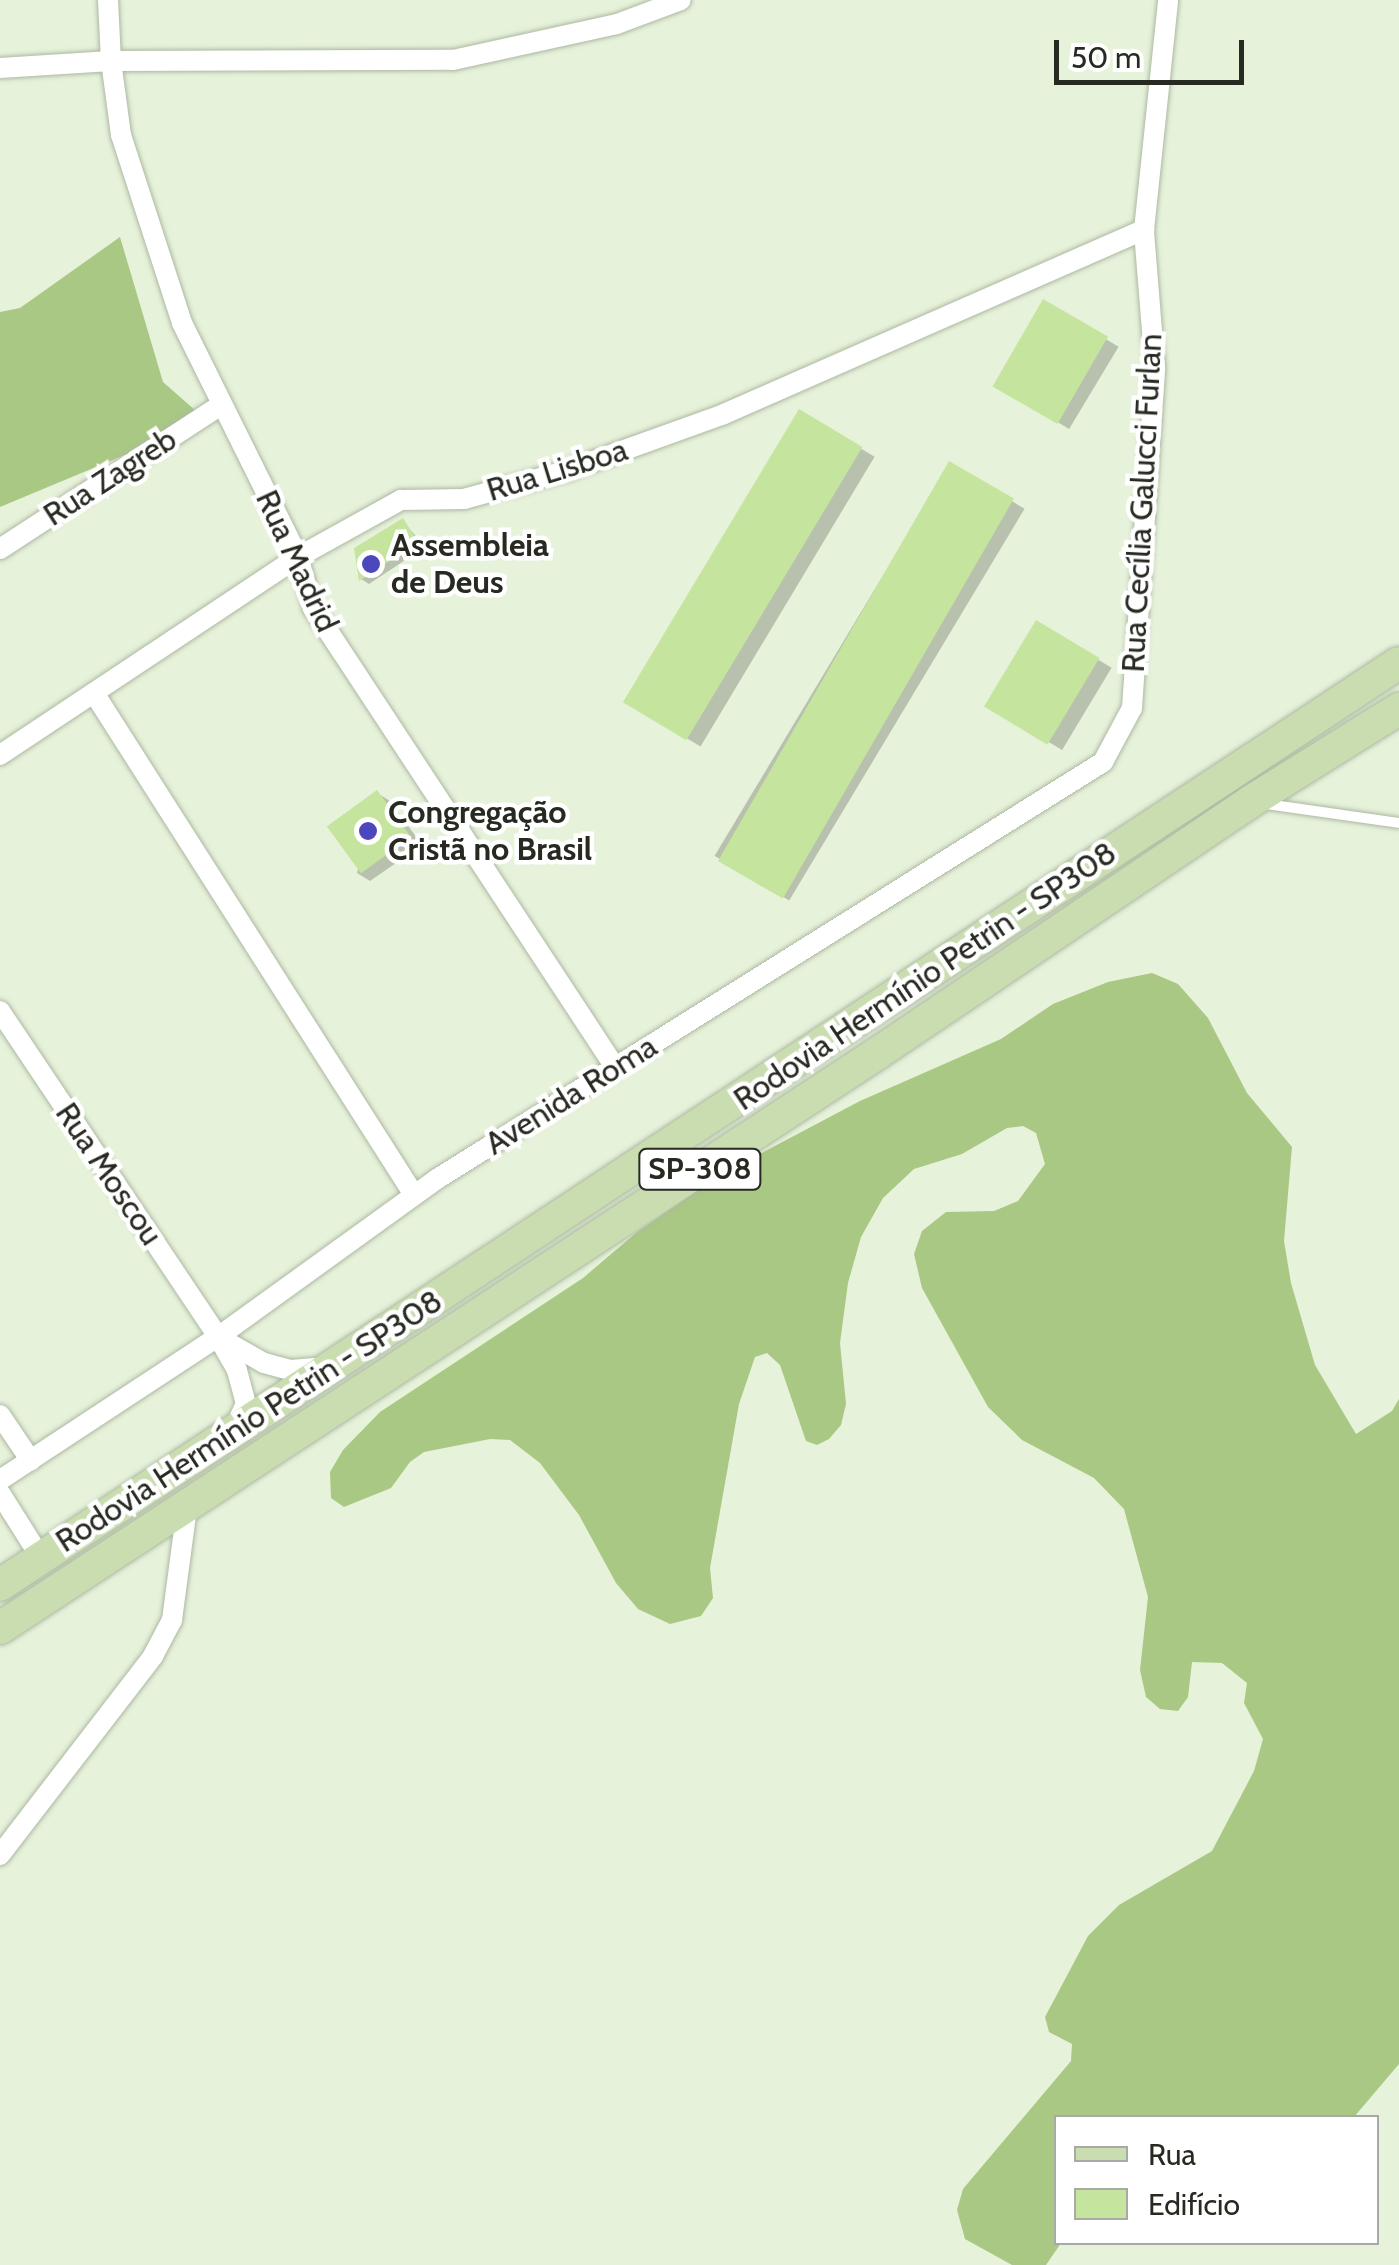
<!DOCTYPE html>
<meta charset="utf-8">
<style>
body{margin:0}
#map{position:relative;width:1399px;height:2265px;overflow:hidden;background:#e6f2da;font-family:Cabin,sans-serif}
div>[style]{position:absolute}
.forest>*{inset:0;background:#a9c884}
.shadow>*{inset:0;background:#0003;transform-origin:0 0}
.building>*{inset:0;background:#c5e59f;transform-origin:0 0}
.roads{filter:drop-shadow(0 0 2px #adb8a2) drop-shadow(0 0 2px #adb8a2)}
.service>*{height:10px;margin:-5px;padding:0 5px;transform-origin:5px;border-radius:5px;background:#fff}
.minor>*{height:20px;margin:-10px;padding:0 10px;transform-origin:10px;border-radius:10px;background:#fff}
.primary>*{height:32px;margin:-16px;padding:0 16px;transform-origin:16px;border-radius:16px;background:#c9ddb0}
.dots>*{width:28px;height:28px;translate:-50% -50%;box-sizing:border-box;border:5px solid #fff;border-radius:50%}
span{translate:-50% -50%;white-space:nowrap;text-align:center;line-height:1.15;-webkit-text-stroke:9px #fff;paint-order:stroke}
.shield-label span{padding:2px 8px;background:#fff;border:2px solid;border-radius:8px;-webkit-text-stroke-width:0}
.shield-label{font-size:30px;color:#262a21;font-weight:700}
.street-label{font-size:32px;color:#262a21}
.poi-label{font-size:32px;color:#262a21;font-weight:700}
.left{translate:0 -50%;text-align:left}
.legend{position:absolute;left:1054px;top:2115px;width:325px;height:130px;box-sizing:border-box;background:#fff;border:2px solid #a8aaa6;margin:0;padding:12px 18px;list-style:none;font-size:30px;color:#262a21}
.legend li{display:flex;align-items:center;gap:20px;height:50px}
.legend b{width:50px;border:2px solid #a8aaa6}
.scale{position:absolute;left:1054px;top:40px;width:190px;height:45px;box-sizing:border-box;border:5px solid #262a21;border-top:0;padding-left:12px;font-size:30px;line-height:35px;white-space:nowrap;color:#262a21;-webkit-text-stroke:8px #fff;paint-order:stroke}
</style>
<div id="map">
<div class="forest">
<i style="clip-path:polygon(120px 237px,163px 382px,196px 411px,151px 444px,0 507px,0 312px,20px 308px)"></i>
<i style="clip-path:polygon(1152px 973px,1178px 984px,1208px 1018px,1247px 1093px,1292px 1147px,1284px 1241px,1291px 1283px,1315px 1365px,1356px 1434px,1392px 1411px,1399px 1399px,1399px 2064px,1354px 2117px,1056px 2118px,1056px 2242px,1061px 2243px,1046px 2265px,1012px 2265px,965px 2239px,957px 2210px,963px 2189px,1071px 2061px,1072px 2044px,1049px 2032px,1045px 2017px,1088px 1936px,1119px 1905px,1212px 1851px,1254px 1771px,1263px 1739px,1244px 1703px,1247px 1683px,1222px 1663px,1192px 1662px,1188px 1697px,1178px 1711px,1160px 1709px,1146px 1697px,1140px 1670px,1148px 1597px,1124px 1509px,1094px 1478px,1022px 1440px,988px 1407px,922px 1288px,914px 1254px,922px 1231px,946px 1212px,994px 1211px,1018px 1201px,1045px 1164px,1036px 1133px,1023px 1126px,1007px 1128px,962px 1154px,914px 1169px,883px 1198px,861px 1237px,848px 1283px,840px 1343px,846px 1404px,841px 1425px,829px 1439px,817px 1445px,806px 1441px,780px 1365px,767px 1353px,755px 1357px,739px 1404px,710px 1568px,713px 1598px,701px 1616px,670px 1624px,638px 1609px,616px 1583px,579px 1515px,540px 1463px,510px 1440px,490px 1439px,424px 1452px,410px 1462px,391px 1488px,344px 1507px,331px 1498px,330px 1472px,343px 1450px,380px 1412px,583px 1278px,637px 1232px,722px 1174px,860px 1101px,1001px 1039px,1053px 1004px,1108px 982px)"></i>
</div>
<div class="shadow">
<i style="left:1044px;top:302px;width:87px;height:96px;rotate:31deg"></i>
<i style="left:800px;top:412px;width:87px;height:338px;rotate:31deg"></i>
<i style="left:950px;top:464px;width:87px;height:457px;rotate:31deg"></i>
<i style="clip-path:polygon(403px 521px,425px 547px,369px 584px,361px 579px)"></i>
<i style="left:1037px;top:623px;width:87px;height:96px;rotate:31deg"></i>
<i style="clip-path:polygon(377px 793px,390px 801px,422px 845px,370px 881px,357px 873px)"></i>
</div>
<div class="building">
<i style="left:1043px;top:299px;width:75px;height:101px;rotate:30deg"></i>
<i style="left:799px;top:409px;width:74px;height:342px;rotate:31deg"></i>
<i style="left:949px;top:461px;width:75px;height:462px;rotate:30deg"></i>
<i style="clip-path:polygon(403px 518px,418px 542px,359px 581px,354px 548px)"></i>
<i style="left:1036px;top:620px;width:74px;height:101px;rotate:31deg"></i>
<i style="left:377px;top:790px;width:58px;height:62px;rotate:54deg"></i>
</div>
<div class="roads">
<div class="service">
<i style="left:1266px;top:804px;width:134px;rotate:8.1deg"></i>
</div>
<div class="minor">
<i style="left:108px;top:0;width:61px;rotate:87.2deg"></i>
<i style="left:111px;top:61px;width:75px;rotate:82.3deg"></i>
<i style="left:121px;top:135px;width:198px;rotate:72deg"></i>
<i style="left:182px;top:323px;width:261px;rotate:63.6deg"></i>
<i style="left:298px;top:557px;width:53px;rotate:73.6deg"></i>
<i style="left:313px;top:608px;width:549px;rotate:56.66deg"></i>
<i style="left:0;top:68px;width:111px;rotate:-3.6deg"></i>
<i style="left:111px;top:61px;width:342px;rotate:-0.2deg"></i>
<i style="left:453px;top:60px;width:168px;rotate:-12.4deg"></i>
<i style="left:617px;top:24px;width:68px;rotate:-20.6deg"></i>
<i style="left:0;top:549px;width:264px;rotate:-33.1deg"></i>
<i style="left:94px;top:693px;width:595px;rotate:57.48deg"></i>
<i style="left:0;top:755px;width:358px;rotate:-33.6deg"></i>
<i style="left:298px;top:557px;width:118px;rotate:-29deg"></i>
<i style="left:401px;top:500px;width:63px;rotate:-0.9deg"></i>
<i style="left:464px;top:499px;width:106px;rotate:-15.4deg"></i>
<i style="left:566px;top:471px;width:168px;rotate:-19.8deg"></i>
<i style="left:724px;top:414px;width:459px;rotate:-23.7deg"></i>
<i style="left:0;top:1011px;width:392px;rotate:56.2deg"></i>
<i style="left:0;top:1415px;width:55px;rotate:56deg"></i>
<i style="left:236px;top:1425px;width:23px;rotate:-65deg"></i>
<i style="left:246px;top:1404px;width:35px;rotate:-105deg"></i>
<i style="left:237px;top:1370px;width:38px;rotate:-120deg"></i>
<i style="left:218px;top:1337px;width:53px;rotate:29.5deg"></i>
<i style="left:264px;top:1363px;width:28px;rotate:15deg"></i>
<i style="left:291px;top:1370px;width:33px;rotate:-5deg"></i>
<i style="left:0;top:1480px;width:261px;rotate:-33.3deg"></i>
<i style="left:218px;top:1337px;width:270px;rotate:-35.8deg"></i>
<i style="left:437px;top:1179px;width:786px;rotate:-32.05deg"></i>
<i style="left:1103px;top:762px;width:61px;rotate:-61.8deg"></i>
<i style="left:1132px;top:708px;width:341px;rotate:-86.1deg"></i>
<i style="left:1155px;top:368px;width:138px;rotate:-94.6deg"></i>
<i style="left:1144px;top:230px;width:231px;rotate:-84deg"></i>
<i style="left:0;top:1493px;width:77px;rotate:57.8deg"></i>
<i style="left:0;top:1855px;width:251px;rotate:-52.4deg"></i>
<i style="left:153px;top:1656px;width:41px;rotate:-62.2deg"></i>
<i style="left:172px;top:1620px;width:114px;rotate:-82.4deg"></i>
</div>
<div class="primary">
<i style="left:0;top:1585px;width:1675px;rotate:-33.39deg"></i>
<i style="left:0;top:1628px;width:1050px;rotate:-33.22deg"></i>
<i style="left:878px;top:1053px;width:449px;rotate:-34deg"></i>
<i style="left:1250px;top:802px;width:176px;rotate:-32deg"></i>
</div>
</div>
<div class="dots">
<i style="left:371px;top:564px;background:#4b48be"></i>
<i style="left:368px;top:831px;background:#4b48be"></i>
</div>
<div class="shield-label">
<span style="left:700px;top:1169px">SP-308</span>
</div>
<div class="street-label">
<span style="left:557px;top:470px;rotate:-17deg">Rua Lisboa</span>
<span style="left:110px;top:477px;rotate:-33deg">Rua Zagreb</span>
<span style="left:1142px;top:503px;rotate:-87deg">Rua Cecília Galucci Furlan</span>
<span style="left:297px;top:561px;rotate:65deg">Rua Madrid</span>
<span style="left:925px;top:976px;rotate:-34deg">Rodovia Hermínio Petrin - SP308</span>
<span style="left:571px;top:1095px;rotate:-32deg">Avenida Roma</span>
<span style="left:109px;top:1174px;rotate:56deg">Rua Moscou</span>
<span style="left:249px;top:1421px;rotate:-33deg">Rodovia Hermínio Petrin - SP308</span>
</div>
<div class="poi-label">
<span class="left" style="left:391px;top:564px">Assembleia<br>de Deus</span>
<span class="left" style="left:388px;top:831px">Congregação<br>Cristã no Brasil</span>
</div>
<ul class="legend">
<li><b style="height:12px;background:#c9ddb0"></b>Rua</li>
<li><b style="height:28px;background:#c5e59f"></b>Edifício</li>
</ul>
<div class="scale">50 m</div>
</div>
